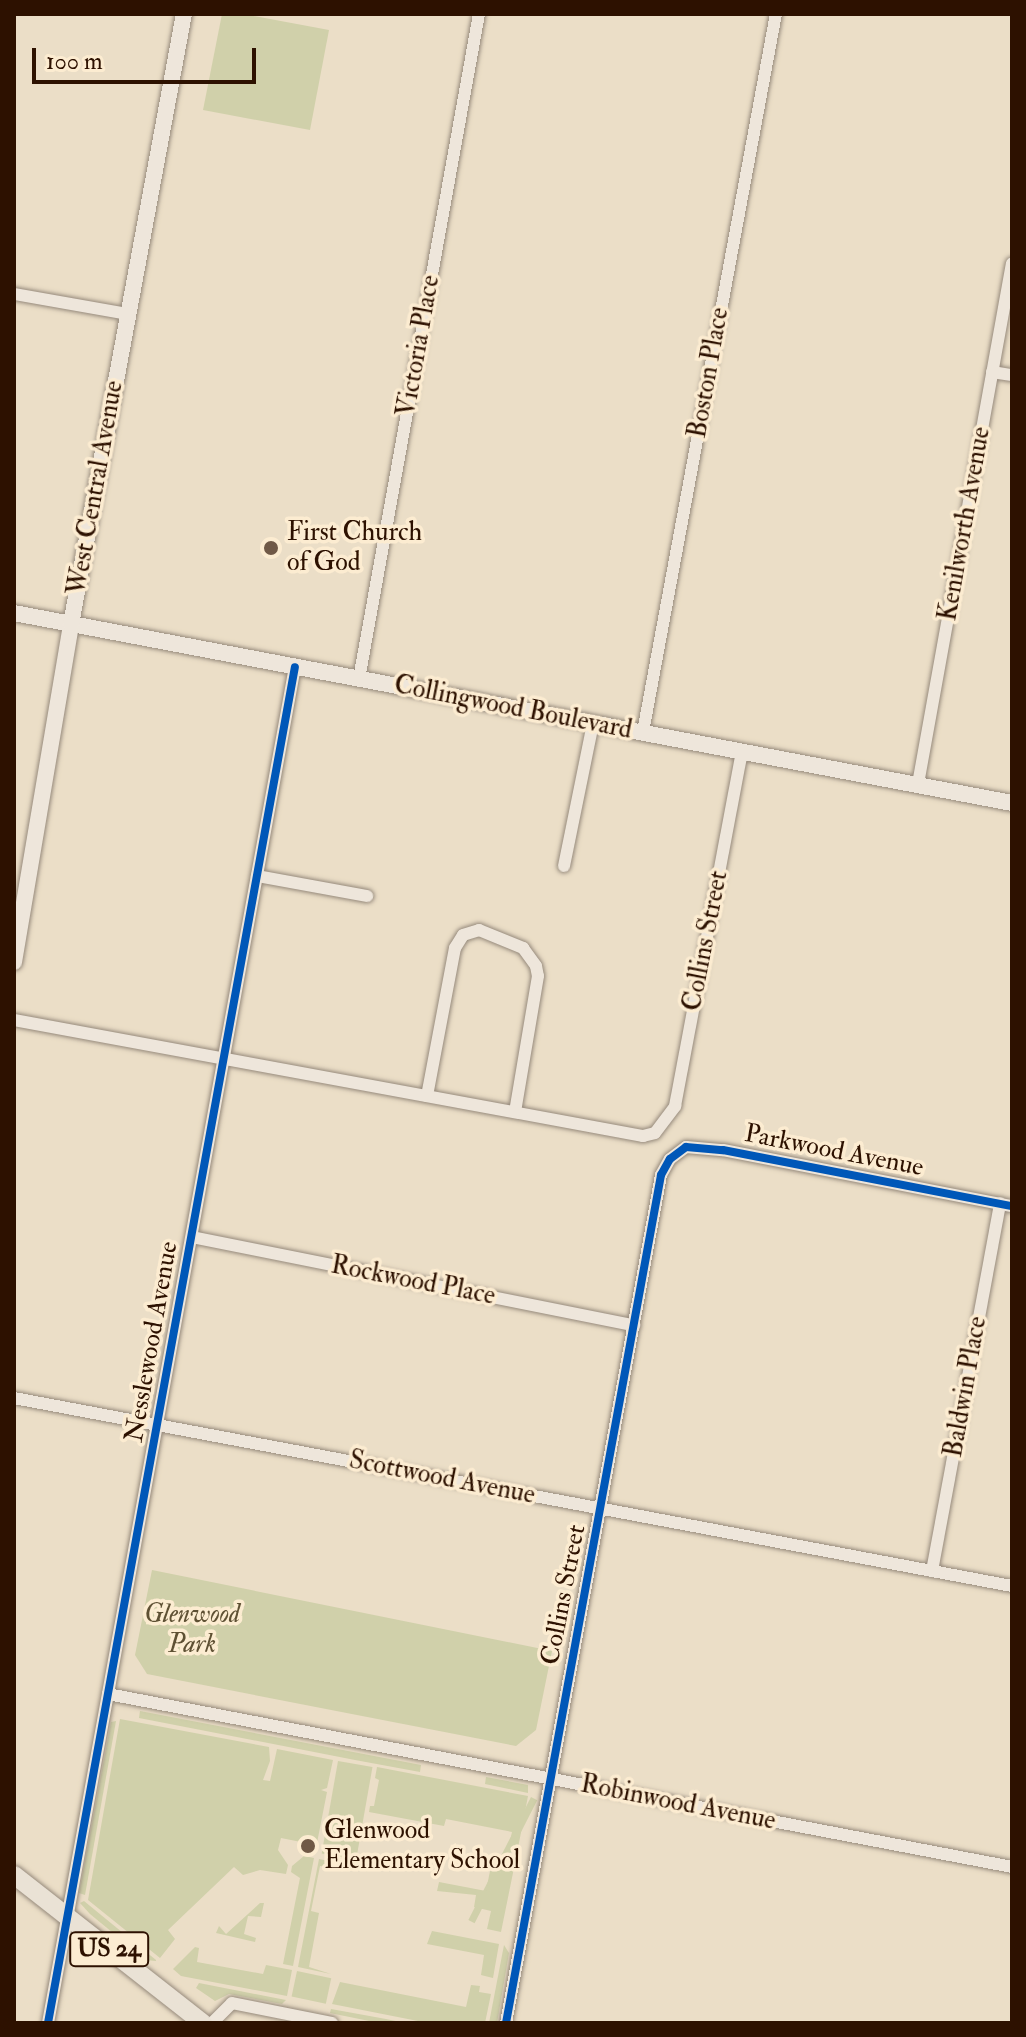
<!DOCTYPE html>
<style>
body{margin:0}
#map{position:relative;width:1026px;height:2037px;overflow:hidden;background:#ebdec7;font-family:"IM FELL Double Pica",serif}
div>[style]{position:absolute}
.green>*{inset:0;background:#d0d0aa;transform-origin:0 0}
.roads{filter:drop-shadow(0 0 2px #968a7c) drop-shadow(0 0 2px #968a7c)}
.street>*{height:12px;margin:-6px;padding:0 6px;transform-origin:6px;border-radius:6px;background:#eee6db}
.secondary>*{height:16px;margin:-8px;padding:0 8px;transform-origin:8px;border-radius:8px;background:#eee6db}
.primary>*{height:18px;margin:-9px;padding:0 9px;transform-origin:9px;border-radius:9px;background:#eae2d5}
.cycleway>*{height:8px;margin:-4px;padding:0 4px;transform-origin:4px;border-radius:4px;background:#0057b8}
.dots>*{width:22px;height:22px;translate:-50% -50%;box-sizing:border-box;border:4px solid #fcecd1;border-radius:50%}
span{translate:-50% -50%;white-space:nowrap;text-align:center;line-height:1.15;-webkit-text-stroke:7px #fcecd1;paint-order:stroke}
.shield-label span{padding:2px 6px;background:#fcecd1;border:2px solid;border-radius:6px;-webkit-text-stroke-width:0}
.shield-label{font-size:24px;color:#2d1100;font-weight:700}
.street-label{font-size:26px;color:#2d1100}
.poi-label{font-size:26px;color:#2d1100}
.left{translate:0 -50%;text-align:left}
.park-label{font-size:26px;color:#5e5033;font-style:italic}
.frame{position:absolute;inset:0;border:16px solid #2d1100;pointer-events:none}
.scale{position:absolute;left:32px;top:48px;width:224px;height:36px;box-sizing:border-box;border:4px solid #2d1100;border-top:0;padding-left:10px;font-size:24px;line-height:28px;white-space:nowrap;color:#2d1100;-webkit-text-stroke:6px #fcecd1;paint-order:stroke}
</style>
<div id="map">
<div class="green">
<i style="clip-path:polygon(222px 14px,243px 14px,329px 30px,310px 130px,203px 110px)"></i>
<i style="clip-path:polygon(152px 1570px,552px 1651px,536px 1730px,516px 1746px,147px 1674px,135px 1655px)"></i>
<i style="clip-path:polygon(140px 1711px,421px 1765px,420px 1772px,355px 1760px,139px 1718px)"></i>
<i style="clip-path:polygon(120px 1719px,269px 1747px,270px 1761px,263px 1780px,270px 1781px,277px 1749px,333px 1760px,327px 1788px,321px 1790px,327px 1792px,315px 1853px,310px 1852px,311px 1844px,281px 1838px,278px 1850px,288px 1865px,286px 1874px,260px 1870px,243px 1875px,234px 1867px,168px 1930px,175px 1939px,160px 1958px,88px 1900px)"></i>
<i style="clip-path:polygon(116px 1721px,85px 1895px,79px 1893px,111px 1722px)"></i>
<i style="left:338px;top:1761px;width:35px;height:94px;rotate:10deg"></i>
<i style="clip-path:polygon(377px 1767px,528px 1796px,518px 1848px,509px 1846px,512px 1832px,446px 1819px,444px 1826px,369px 1812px,370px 1806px,374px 1806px,379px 1780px,375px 1778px)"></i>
<i style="clip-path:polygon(486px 1777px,528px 1785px,528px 1793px,485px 1784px)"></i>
<i style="left:531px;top:1797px;width:7px;height:138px;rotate:27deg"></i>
<i style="clip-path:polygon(304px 1856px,314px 1858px,293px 1966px,283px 1964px,300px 1878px,291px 1872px,292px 1866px)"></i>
<i style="clip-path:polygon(319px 1859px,348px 1865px,347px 1870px,320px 1866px,311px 1911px,319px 1913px,309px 1967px,331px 1974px,298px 1967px)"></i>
<i style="clip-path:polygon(502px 1865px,514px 1868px,501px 1932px,487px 1929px,491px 1911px,474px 1907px,476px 1895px,437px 1891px,439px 1882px,486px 1891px,490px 1871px,500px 1873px)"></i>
<i style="clip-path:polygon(84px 1901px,156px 1960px,156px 1961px,146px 1960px,90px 1914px,80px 1903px)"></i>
<i style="clip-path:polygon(260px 1903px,264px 1903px,261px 1917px,248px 1916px,244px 1934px,256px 1938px,255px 1942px,216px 1933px,219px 1926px,226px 1934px)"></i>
<i style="clip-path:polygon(432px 1931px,499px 1944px,493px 1978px,481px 1975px,484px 1955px,427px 1944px)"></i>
<i style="clip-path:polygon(504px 1945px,509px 1953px,497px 2023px,489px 2023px)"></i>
<i style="clip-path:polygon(195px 1947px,199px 1948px,197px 1962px,263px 1974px,266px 1965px,292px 1970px,287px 1996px,181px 1976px,173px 1969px)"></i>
<i style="left:297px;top:1971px;width:35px;height:26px;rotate:12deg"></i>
<i style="clip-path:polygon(340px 1982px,466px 2007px,471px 1985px,480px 1986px,479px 1992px,491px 1994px,485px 2023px,428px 2023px,332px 2004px)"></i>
<i style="clip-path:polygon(199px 1983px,286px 2000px,282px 2004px,229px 1994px,215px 2001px,196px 1988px)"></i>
<i style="clip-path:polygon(331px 2009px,386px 2019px,405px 2023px,379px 2023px,330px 2013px)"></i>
</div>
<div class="roads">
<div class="street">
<i style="left:14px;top:294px;width:116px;rotate:10deg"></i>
<i style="left:992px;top:372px;width:20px;rotate:9deg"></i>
<i style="left:359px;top:679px;width:676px;rotate:-79.77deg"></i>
<i style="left:643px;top:732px;width:730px;rotate:-79.51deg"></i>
<i style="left:918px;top:784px;width:529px;rotate:-79.77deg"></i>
<i style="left:564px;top:866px;width:146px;rotate:-78.5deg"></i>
<i style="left:257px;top:876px;width:112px;rotate:10.3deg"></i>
<i style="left:14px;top:1020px;width:640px;rotate:10.45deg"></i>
<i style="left:643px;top:1136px;width:12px;rotate:-14deg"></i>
<i style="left:655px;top:1133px;width:34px;rotate:-53deg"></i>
<i style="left:675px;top:1106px;width:362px;rotate:-79.3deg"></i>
<i style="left:427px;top:1096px;width:151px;rotate:-79.3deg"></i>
<i style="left:455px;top:948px;width:15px;rotate:-58deg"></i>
<i style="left:463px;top:935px;width:17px;rotate:-17deg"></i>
<i style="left:479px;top:930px;width:48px;rotate:22.2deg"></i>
<i style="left:523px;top:948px;width:22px;rotate:54deg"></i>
<i style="left:536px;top:966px;width:10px;rotate:79deg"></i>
<i style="left:538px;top:976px;width:138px;rotate:99.6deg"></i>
<i style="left:192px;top:1237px;width:451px;rotate:11.3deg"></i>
<i style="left:14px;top:1398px;width:1016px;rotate:10.67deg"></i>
<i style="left:932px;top:1571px;width:374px;rotate:-79.5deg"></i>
<i style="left:108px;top:1694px;width:920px;rotate:10.83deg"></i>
<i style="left:48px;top:2023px;width:1378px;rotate:-79.68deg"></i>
<i style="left:212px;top:2023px;width:28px;rotate:-45deg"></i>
<i style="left:232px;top:2003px;width:102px;rotate:11.3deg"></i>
<i style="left:506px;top:2023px;width:862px;rotate:-79.64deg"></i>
<i style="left:661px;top:1175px;width:18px;rotate:-61deg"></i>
<i style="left:670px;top:1159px;width:20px;rotate:-37deg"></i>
<i style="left:686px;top:1147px;width:37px;rotate:5deg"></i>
<i style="left:723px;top:1150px;width:294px;rotate:11deg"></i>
</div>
<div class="secondary">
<i style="left:14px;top:613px;width:1016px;rotate:10.78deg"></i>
<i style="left:14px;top:962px;width:343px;rotate:-80.4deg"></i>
<i style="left:71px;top:624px;width:620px;rotate:-79.51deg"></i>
</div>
<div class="primary">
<i style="left:14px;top:1875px;width:240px;rotate:38.1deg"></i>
</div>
</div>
<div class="cycleway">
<i style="left:48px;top:2023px;width:1378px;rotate:-79.68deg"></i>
<i style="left:506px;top:2023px;width:862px;rotate:-79.64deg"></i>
<i style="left:661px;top:1175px;width:18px;rotate:-61deg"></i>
<i style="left:670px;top:1159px;width:20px;rotate:-37deg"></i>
<i style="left:686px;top:1147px;width:37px;rotate:5deg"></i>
<i style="left:723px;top:1150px;width:294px;rotate:11deg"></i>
</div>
<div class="dots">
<i style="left:271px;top:548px;background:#705946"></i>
<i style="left:308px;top:1846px;background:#705946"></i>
</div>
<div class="shield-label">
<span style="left:109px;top:1949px">US 24</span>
</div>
<div class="street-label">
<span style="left:419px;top:346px;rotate:-80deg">Victoria Place</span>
<span style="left:709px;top:373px;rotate:-80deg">Boston Place</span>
<span style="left:96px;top:488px;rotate:-80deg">West Central Avenue</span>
<span style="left:965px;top:524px;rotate:-80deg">Kenilworth Avenue</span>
<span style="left:513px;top:708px;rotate:11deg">Collingwood Boulevard</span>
<span style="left:706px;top:941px;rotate:-79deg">Collins Street</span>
<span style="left:834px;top:1151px;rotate:11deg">Parkwood Avenue</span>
<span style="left:413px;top:1281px;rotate:11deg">Rockwood Place</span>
<span style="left:152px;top:1342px;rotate:-80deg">Nesslewood Avenue</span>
<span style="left:966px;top:1387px;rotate:-80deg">Baldwin Place</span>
<span style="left:442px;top:1478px;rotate:11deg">Scottwood Avenue</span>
<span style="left:564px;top:1595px;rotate:-79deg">Collins Street</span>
<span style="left:678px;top:1803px;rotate:11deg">Robinwood Avenue</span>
</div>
<div class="poi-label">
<span class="left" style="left:287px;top:548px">First Church<br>of God</span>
<span class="left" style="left:324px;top:1846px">Glenwood<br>Elementary School</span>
</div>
<div class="park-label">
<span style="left:192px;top:1630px">Glenwood<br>Park</span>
</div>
<div class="frame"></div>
<div class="scale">100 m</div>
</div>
